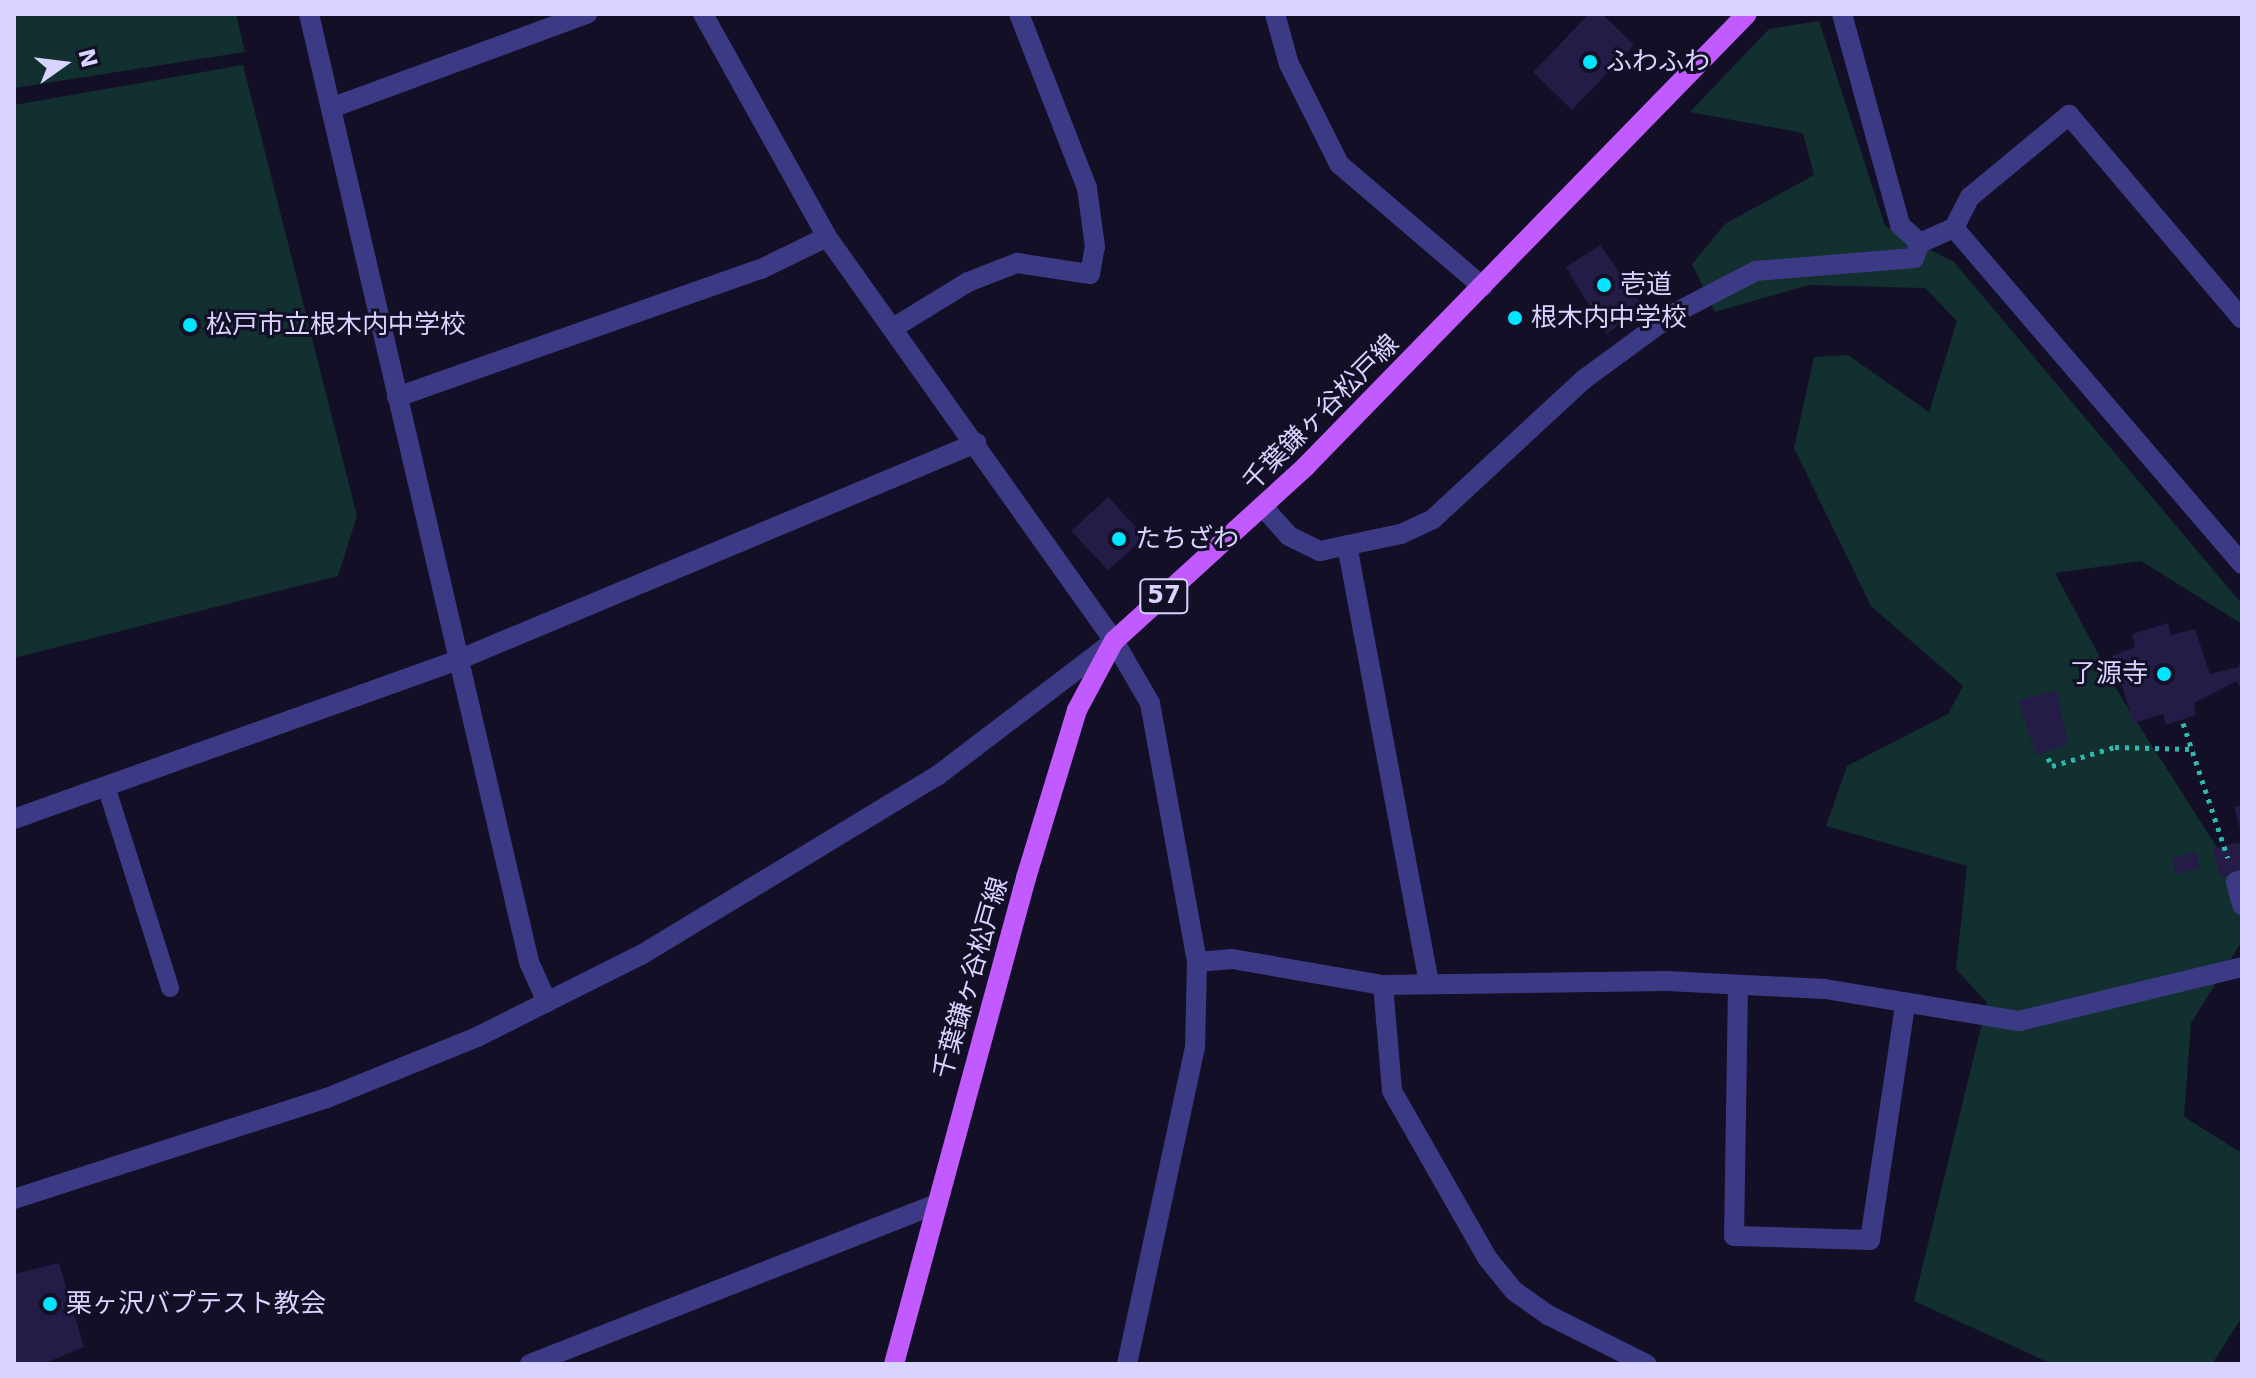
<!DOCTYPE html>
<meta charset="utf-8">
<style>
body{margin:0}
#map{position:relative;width:2256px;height:1378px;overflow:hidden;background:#130f26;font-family:"DejaVu Sans","Noto Sans JP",sans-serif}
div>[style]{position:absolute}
.green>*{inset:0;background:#12302f}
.building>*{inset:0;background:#241b47;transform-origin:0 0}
.path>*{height:5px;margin-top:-2.5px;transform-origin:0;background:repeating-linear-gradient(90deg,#2fb8b0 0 4px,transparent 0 10px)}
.service>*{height:18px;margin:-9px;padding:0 9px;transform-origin:9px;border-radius:9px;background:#3d3a85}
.minor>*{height:20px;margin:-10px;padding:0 10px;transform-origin:10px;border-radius:10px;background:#3d3a85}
.tertiary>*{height:20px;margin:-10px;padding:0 10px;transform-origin:10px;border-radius:10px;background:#3d3a85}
.primary>*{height:20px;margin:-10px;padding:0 10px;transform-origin:10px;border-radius:10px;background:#c25bff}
.dots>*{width:22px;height:22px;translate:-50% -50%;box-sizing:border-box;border:4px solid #130f26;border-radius:50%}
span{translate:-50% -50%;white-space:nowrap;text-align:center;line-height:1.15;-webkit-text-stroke:6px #130f26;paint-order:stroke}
.shield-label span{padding:2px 6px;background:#130f26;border:2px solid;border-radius:6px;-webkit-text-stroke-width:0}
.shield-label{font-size:24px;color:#d9d4ff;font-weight:700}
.poi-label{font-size:26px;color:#d9d4ff}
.left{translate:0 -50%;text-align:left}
.right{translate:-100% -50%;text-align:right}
.street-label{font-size:26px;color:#d9d4ff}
.frame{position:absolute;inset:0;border:16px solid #d9d4ff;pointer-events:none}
.north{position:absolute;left:24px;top:24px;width:80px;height:80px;-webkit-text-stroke:6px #130f26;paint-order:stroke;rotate:76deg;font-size:22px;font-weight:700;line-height:32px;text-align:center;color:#d9d4ff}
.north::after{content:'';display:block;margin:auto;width:28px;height:36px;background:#d9d4ff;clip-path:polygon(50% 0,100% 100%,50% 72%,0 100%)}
</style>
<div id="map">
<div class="green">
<div style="clip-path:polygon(14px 14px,236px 14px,245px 52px,14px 88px)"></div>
<div style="clip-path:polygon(1819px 21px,1885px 226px,1954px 262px,2242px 604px,2242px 624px,2141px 561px,2055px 573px,2121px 697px,2218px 849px,2242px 843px,2242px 941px,2191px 1023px,2184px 1117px,2242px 1153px,2242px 1317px,2212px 1364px,2052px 1364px,1914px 1301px,1987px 1003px,1956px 969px,1967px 866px,1826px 826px,1847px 766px,1948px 714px,1963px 686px,1871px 606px,1794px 448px,1814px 357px,1848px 355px,1929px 412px,1957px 321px,1925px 288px,1809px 285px,1715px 312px,1692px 264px,1725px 224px,1814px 175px,1803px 133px,1690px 112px,1769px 29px)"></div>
<div style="clip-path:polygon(243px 65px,357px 516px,338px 576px,14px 658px,14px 105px)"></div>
</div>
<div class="building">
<div style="clip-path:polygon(1589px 14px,1602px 14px,1634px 45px,1572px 110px,1533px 72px)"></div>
<div style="clip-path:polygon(1600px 245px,1645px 308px,1606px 334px,1566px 267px)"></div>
<div style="left:1108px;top:497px;width:54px;height:50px;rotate:47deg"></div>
<div style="clip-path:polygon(2168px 623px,2171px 635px,2195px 629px,2210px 674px,2238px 667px,2242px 659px,2242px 693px,2237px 681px,2194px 703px,2196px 715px,2166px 725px,2163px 714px,2134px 723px,2112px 656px,2135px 647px,2132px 634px)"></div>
<div style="clip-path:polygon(2057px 691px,2068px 744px,2036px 755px,2018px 700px)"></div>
<div style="clip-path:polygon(2242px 805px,2242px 832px,2241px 832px,2234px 807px)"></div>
<div style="clip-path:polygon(2238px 842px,2242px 872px,2220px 877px,2213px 849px)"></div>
<div style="left:2196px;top:852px;width:16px;height:25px;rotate:75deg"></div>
<div style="clip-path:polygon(59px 1263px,84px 1347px,43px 1364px,14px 1364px,14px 1274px)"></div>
</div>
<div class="path">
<div style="left:2183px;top:723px;width:142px;rotate:71.6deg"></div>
<div style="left:2048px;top:758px;width:9px;rotate:63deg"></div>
<div style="left:2052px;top:766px;width:66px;rotate:-16.8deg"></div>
<div style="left:2115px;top:747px;width:76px;rotate:1.5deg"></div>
</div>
<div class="service">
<div style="left:106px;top:786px;width:212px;rotate:72.4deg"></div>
</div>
<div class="minor">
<div style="left:309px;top:14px;width:973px;rotate:76.93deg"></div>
<div style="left:529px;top:962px;width:44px;rotate:65.8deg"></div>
<div style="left:703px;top:14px;width:255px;rotate:60.9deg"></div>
<div style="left:827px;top:237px;width:496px;rotate:54.6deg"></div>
<div style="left:1114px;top:641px;width:72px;rotate:59.9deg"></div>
<div style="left:1150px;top:703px;width:263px;rotate:79.7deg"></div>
<div style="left:1197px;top:962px;width:85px;rotate:91.3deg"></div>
<div style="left:1195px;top:1047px;width:324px;rotate:102.1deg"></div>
<div style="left:1275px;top:14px;width:52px;rotate:74.4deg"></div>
<div style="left:1289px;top:64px;width:112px;rotate:63.4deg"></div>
<div style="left:1339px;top:164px;width:189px;rotate:40.5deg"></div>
<div style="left:1842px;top:14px;width:219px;rotate:74.6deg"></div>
<div style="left:1900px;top:225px;width:27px;rotate:42deg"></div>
<div style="left:331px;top:108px;width:273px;rotate:-20.2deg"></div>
<div style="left:1954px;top:228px;width:443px;rotate:49.4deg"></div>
<div style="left:893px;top:328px;width:88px;rotate:-31.5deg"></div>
<div style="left:968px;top:282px;width:53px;rotate:-21.2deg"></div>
<div style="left:1017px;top:263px;width:74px;rotate:8.6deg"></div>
<div style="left:1090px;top:274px;width:27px;rotate:-80deg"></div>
<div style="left:1095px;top:247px;width:60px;rotate:-97.7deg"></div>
<div style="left:1087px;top:188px;width:187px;rotate:-111.3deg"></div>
<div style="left:397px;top:397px;width:386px;rotate:-19.4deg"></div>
<div style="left:761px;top:269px;width:73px;rotate:-25.9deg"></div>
<div style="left:1263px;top:507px;width:39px;rotate:48deg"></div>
<div style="left:1289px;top:536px;width:34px;rotate:26deg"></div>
<div style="left:1320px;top:551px;width:83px;rotate:-11.9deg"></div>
<div style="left:1401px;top:534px;width:35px;rotate:-25deg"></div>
<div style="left:1433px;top:519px;width:205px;rotate:-42.8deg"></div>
<div style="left:1583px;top:380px;width:112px;rotate:-36.3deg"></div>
<div style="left:1673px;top:314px;width:93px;rotate:-27.4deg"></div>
<div style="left:1756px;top:271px;width:159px;rotate:-4.7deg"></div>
<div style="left:1914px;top:258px;width:16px;rotate:-68deg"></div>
<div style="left:1920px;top:243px;width:37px;rotate:-24deg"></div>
<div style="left:1954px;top:228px;width:35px;rotate:-63deg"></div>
<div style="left:1970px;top:197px;width:129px;rotate:-39.6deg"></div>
<div style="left:2069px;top:115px;width:267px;rotate:49.7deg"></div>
<div style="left:1347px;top:545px;width:446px;rotate:79.4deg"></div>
<div style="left:14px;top:819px;width:472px;rotate:-19.7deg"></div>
<div style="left:458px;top:660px;width:562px;rotate:-22.73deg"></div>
<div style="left:2242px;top:880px;width:6px;rotate:162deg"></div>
<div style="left:2236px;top:882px;width:24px;rotate:75deg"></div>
<div style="left:1197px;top:962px;width:35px;rotate:-5deg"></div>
<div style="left:1232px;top:959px;width:153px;rotate:9.8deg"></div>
<div style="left:1383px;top:985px;width:284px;rotate:-0.8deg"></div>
<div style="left:1667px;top:981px;width:158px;rotate:2.9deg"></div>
<div style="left:1825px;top:989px;width:197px;rotate:9.4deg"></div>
<div style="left:2019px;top:1021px;width:229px;rotate:-13.6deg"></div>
<div style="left:1383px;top:985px;width:106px;rotate:85.1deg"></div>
<div style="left:1392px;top:1091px;width:193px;rotate:60.3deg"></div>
<div style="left:1488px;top:1259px;width:41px;rotate:50.9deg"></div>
<div style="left:1514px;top:1291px;width:42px;rotate:35.2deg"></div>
<div style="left:1548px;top:1315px;width:110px;rotate:26.6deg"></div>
<div style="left:1738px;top:985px;width:251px;rotate:90.9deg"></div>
<div style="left:1734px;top:1236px;width:136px;rotate:1.7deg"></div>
<div style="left:1870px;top:1240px;width:236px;rotate:-81.5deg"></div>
<div style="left:530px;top:1364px;width:434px;rotate:-21.5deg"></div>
</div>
<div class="tertiary">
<div style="left:14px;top:1199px;width:329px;rotate:-17.9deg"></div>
<div style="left:327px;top:1098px;width:162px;rotate:-22.1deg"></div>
<div style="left:477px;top:1037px;width:183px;rotate:-26.6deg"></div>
<div style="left:641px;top:955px;width:346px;rotate:-31.2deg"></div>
<div style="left:937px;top:776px;width:223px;rotate:-37.3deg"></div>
</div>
<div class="primary">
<div style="left:894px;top:1364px;width:504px;rotate:-74.8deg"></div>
<div style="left:1026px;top:878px;width:176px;rotate:-73.1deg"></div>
<div style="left:1077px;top:710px;width:78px;rotate:-61.8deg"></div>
<div style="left:1114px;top:641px;width:260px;rotate:-42.3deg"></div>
<div style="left:1306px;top:466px;width:631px;rotate:-45.71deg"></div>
</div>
<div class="dots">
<div style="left:1590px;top:62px;background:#00e5ff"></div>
<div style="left:1604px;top:285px;background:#00e5ff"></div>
<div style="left:1515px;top:318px;background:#00e5ff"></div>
<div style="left:190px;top:325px;background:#00e5ff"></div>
<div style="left:1119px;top:539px;background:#00e5ff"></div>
<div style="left:2164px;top:674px;background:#00e5ff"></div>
<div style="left:50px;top:1304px;background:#00e5ff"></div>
</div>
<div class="shield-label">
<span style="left:1164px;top:596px">57</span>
</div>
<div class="poi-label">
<span class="left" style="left:1606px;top:62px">ふわふわ</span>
<span class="left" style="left:1620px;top:285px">壱道</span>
<span class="left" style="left:1531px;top:318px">根木内中学校</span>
<span class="left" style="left:206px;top:325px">松戸市立根木内中学校</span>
<span class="left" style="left:1135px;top:539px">たちざわ</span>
<span class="right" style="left:2148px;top:674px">了源寺</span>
<span class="left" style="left:66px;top:1304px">栗ヶ沢バプテスト教会</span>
</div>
<div class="street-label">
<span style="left:1321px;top:413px;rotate:-45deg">千葉鎌ヶ谷松戸線</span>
<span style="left:971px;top:978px;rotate:-74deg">千葉鎌ヶ谷松戸線</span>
</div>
<div class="frame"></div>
<div class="north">N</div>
</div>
